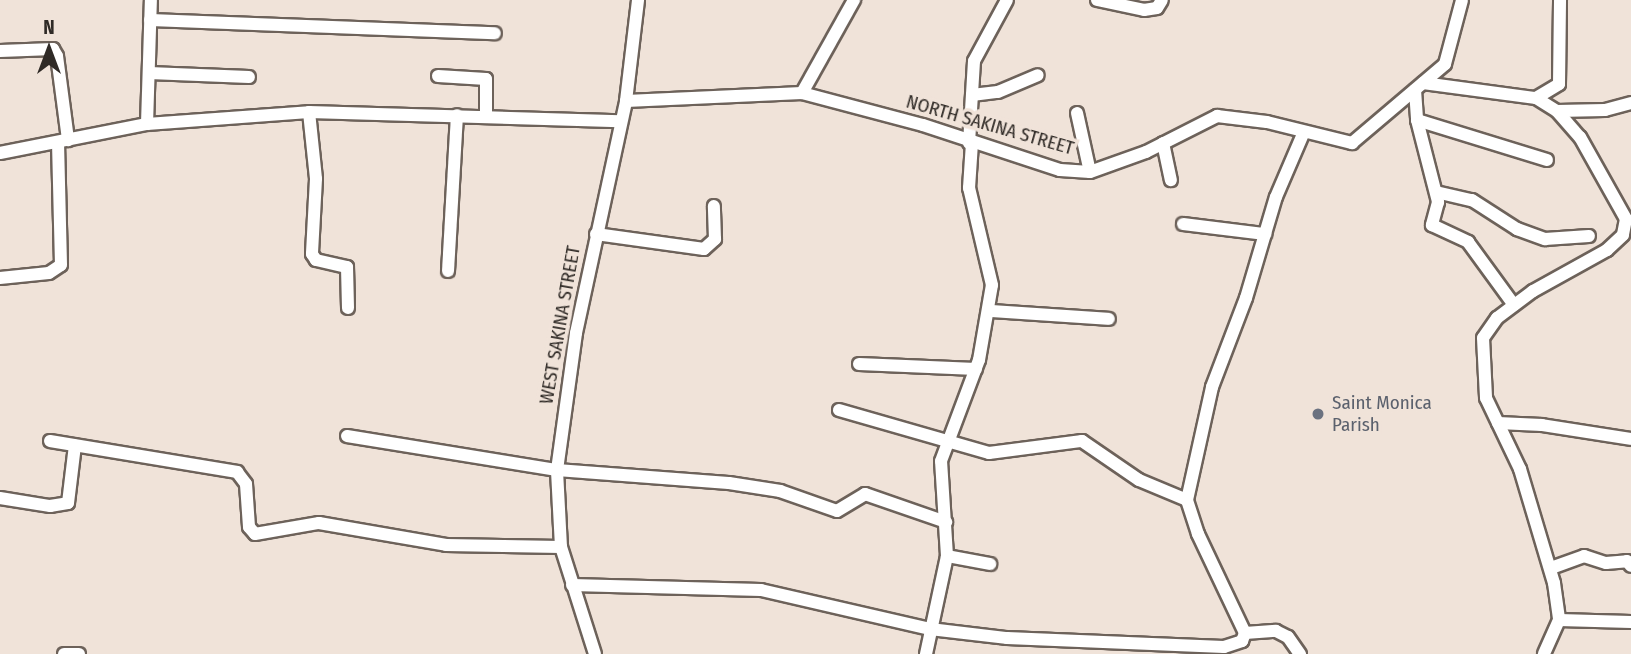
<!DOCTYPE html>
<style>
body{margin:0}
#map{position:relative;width:1631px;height:654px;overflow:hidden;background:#f0e3d9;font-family:"Fira Sans Condensed",sans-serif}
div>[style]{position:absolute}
.roads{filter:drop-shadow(2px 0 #6d625a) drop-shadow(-2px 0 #6d625a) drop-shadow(0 2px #6d625a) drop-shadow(0 -2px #6d625a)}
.street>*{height:12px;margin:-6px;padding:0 6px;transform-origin:6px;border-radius:6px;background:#fff}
.dots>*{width:19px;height:19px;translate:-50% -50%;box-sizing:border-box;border:4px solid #f0e3d9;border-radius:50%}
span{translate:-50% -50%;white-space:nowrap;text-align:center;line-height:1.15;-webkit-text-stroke:7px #f0e3d9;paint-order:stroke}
.street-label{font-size:19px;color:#2f2a26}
.worship-label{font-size:19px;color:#5b616d}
.left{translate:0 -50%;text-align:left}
.north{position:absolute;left:14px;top:14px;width:70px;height:70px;-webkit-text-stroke:5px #f0e3d9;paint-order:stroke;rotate:0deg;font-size:19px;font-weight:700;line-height:28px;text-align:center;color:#2f2a26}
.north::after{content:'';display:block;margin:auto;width:24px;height:32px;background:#2f2a26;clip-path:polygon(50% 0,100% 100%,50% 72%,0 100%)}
</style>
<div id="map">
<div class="roads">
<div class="street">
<div style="left:1097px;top:0;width:48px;rotate:12deg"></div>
<div style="left:1144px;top:10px;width:13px;rotate:-9deg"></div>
<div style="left:1157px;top:8px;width:9px;rotate:-58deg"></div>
<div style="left:150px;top:20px;width:345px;rotate:2.2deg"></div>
<div style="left:0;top:51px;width:53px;rotate:-2.2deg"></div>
<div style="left:53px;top:49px;width:8px;rotate:60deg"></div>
<div style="left:57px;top:56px;width:85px;rotate:82.5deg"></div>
<div style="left:149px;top:73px;width:100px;rotate:2.3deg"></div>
<div style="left:438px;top:76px;width:48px;rotate:3.6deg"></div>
<div style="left:486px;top:79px;width:37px;rotate:90deg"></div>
<div style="left:1423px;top:83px;width:114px;rotate:7.6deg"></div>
<div style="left:1536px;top:98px;width:25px;rotate:32deg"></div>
<div style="left:1557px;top:111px;width:35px;rotate:49deg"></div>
<div style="left:1580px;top:137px;width:94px;rotate:60.7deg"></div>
<div style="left:1626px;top:219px;width:16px;rotate:101deg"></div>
<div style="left:1623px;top:235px;width:22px;rotate:137deg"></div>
<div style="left:1607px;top:250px;width:85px;rotate:151deg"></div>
<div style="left:1533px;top:291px;width:45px;rotate:143.1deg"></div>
<div style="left:1497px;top:318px;width:24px;rotate:125deg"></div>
<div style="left:1483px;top:338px;width:60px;rotate:87.1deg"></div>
<div style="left:1486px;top:398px;width:79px;rotate:64.4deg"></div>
<div style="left:1520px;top:469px;width:119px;rotate:73.4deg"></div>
<div style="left:1554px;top:583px;width:37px;rotate:82deg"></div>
<div style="left:1559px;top:620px;width:37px;rotate:114deg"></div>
<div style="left:1415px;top:90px;width:30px;rotate:86deg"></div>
<div style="left:1417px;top:120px;width:85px;rotate:75.6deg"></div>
<div style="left:1438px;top:202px;width:24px;rotate:105deg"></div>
<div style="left:1432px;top:225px;width:40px;rotate:25deg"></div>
<div style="left:1468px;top:242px;width:78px;rotate:53.9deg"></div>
<div style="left:802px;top:93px;width:107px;rotate:-60.8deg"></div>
<div style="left:972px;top:95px;width:26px;rotate:-7deg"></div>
<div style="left:998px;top:92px;width:43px;rotate:-23deg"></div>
<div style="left:1536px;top:98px;width:27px;rotate:-31deg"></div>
<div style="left:1559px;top:84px;width:84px;rotate:-89.3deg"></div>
<div style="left:626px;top:101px;width:176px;rotate:-2.6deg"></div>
<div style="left:802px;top:93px;width:125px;rotate:14.8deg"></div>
<div style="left:923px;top:125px;width:144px;rotate:18.2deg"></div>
<div style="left:1060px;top:170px;width:30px;rotate:4deg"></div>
<div style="left:1090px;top:172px;width:59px;rotate:-19.7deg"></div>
<div style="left:1146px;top:152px;width:80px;rotate:-26.9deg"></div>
<div style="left:1217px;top:116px;width:50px;rotate:6.8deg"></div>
<div style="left:1267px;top:122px;width:88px;rotate:13.9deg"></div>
<div style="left:1352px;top:143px;width:122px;rotate:-40.3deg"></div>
<div style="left:1445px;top:64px;width:66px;rotate:-75.1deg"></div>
<div style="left:1557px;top:111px;width:48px;rotate:-1.2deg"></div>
<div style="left:1605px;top:110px;width:27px;rotate:-15deg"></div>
<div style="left:309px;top:112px;width:67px;rotate:84deg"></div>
<div style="left:316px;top:179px;width:75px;rotate:93.1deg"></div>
<div style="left:312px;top:254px;width:7px;rotate:56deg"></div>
<div style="left:316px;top:260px;width:32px;rotate:13deg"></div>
<div style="left:347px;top:267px;width:41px;rotate:88.6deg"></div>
<div style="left:1077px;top:113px;width:60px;rotate:77.6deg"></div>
<div style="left:1417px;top:120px;width:136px;rotate:17.1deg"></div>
<div style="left:147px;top:124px;width:124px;rotate:-88.2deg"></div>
<div style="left:969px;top:143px;width:82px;rotate:-86.5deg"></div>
<div style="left:974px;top:61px;width:69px;rotate:-61.6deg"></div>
<div style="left:1163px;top:143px;width:38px;rotate:78deg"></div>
<div style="left:0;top:153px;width:150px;rotate:-11.2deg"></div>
<div style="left:147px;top:124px;width:162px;rotate:-4.2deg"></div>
<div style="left:309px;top:112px;width:311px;rotate:1.7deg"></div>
<div style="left:1436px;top:192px;width:37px;rotate:13deg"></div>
<div style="left:1472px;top:200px;width:54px;rotate:32.8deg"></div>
<div style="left:1517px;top:229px;width:30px;rotate:20deg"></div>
<div style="left:1545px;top:239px;width:44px;rotate:-3.9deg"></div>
<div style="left:1183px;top:224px;width:83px;rotate:7deg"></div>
<div style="left:596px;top:234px;width:109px;rotate:7.9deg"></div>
<div style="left:704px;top:249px;width:15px;rotate:-42deg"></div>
<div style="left:715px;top:239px;width:33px;rotate:-92deg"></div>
<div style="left:448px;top:271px;width:156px;rotate:-86.7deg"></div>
<div style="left:0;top:278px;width:49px;rotate:-5.8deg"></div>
<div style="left:49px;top:273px;width:14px;rotate:-34deg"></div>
<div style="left:61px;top:265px;width:123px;rotate:-91.4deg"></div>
<div style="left:990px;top:311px;width:119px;rotate:3.8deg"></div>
<div style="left:859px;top:364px;width:117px;rotate:2.4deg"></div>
<div style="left:839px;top:410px;width:156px;rotate:16deg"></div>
<div style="left:989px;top:453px;width:94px;rotate:-7.4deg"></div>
<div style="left:1082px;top:441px;width:69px;rotate:34.4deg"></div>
<div style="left:1139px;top:480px;width:52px;rotate:22.6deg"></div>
<div style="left:1498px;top:423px;width:44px;rotate:2.6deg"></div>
<div style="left:1542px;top:425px;width:90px;rotate:8.9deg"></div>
<div style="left:347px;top:436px;width:213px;rotate:9.2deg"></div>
<div style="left:557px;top:470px;width:172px;rotate:4.3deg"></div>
<div style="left:729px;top:483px;width:52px;rotate:8.9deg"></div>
<div style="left:780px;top:491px;width:60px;rotate:19.3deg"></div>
<div style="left:837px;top:511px;width:33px;rotate:-31deg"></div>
<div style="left:865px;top:494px;width:86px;rotate:19.1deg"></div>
<div style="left:50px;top:441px;width:190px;rotate:9.4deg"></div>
<div style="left:237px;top:472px;width:15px;rotate:53deg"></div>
<div style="left:246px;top:484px;width:43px;rotate:86deg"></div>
<div style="left:249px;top:527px;width:9px;rotate:49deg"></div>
<div style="left:255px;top:534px;width:65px;rotate:-9.8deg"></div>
<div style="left:319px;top:523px;width:129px;rotate:9.8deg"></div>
<div style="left:446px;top:545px;width:115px;rotate:1deg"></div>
<div style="left:0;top:498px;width:51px;rotate:9.1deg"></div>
<div style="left:50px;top:506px;width:18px;rotate:-9deg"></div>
<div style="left:68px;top:503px;width:58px;rotate:-83.1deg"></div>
<div style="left:947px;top:556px;width:44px;rotate:10.5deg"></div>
<div style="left:1551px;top:568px;width:35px;rotate:-20deg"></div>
<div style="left:1584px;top:556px;width:23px;rotate:18deg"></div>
<div style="left:1606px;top:563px;width:21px;rotate:-5deg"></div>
<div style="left:1627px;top:561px;width:6px;rotate:51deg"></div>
<div style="left:572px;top:585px;width:189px;rotate:1.5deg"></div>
<div style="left:761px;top:590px;width:173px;rotate:13deg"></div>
<div style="left:930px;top:629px;width:78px;rotate:6.7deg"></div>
<div style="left:1007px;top:638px;width:217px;rotate:2.4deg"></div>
<div style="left:1224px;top:647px;width:19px;rotate:-18deg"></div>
<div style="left:1242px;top:641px;width:9px;rotate:-69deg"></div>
<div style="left:1245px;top:633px;width:110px;rotate:-115.4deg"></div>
<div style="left:1198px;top:534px;width:36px;rotate:-108deg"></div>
<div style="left:1187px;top:500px;width:116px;rotate:-77.5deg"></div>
<div style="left:1212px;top:387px;width:95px;rotate:-69.1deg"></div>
<div style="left:1246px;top:298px;width:105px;rotate:-73.5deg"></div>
<div style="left:1276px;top:197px;width:69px;rotate:-66.8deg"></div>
<div style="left:1559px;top:620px;width:72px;rotate:1.6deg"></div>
<div style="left:1245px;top:633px;width:31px;rotate:-4deg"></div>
<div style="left:1276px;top:631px;width:13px;rotate:27deg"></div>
<div style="left:1288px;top:637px;width:21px;rotate:55deg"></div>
<div style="left:64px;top:654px;width:15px"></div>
<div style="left:595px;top:654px;width:112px;rotate:-107.6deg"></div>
<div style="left:561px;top:547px;width:77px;rotate:-93deg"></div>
<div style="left:557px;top:470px;width:138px;rotate:-82.1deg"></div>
<div style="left:576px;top:333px;width:237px;rotate:-77.8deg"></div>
<div style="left:626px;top:101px;width:102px;rotate:-83.2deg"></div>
<div style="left:926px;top:654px;width:100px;rotate:-77.9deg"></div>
<div style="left:947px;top:556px;width:95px;rotate:-93.6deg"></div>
<div style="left:941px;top:461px;width:108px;rotate:-69.4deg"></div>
<div style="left:979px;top:360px;width:76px;rotate:-80.2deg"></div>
<div style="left:992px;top:285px;width:100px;rotate:-103.3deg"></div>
<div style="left:969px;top:188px;width:45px;rotate:-86.2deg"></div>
</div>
</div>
<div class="dots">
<div style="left:1318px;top:414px;background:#6b7280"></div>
</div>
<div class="street-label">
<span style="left:990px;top:125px;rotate:16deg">NORTH SAKINA STREET</span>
<span style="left:560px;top:325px;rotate:-80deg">WEST SAKINA STREET</span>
</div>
<div class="worship-label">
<span class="left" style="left:1332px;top:414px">Saint Monica<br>Parish</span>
</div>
<div class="north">N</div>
</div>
